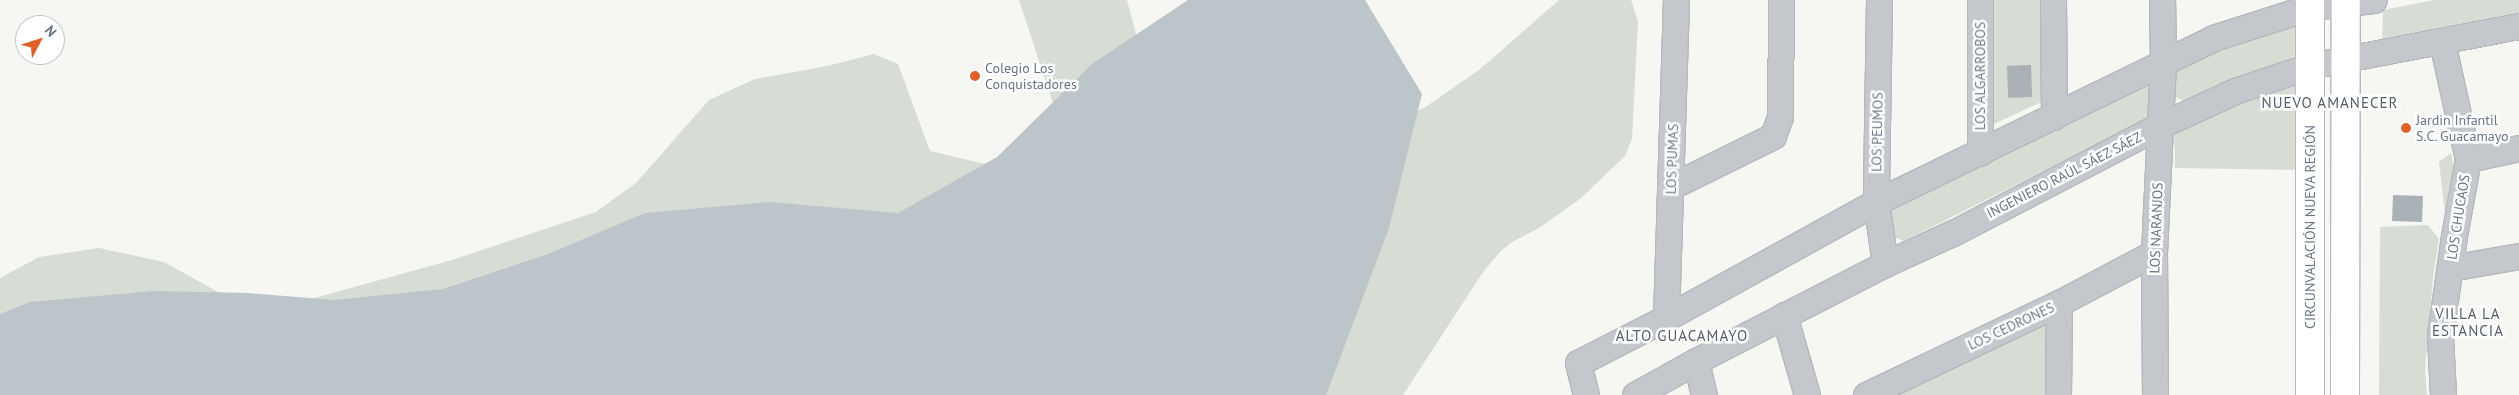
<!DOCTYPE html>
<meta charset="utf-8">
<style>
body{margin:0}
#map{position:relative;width:2519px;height:395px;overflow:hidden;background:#f6f6f3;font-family:"PT Sans",sans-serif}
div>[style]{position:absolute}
.green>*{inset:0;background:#d7ddd4}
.water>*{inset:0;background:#bbc5ca}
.building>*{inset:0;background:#a9b0b6;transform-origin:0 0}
.roads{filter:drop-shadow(1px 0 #b5b9bd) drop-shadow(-1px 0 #b5b9bd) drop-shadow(0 1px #b5b9bd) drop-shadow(0 -1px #b5b9bd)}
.minor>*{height:25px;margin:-12.5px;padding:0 12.5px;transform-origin:12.5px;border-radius:12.5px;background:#c4c7cb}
.major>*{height:28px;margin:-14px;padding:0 14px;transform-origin:14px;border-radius:14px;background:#fff}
.dots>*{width:14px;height:14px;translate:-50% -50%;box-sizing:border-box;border:2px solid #fff;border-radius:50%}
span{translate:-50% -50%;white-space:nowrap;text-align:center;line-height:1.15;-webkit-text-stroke:5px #fff;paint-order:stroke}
.poi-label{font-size:14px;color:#667484}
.left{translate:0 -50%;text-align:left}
.street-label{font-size:14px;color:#667484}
.neighbourhood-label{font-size:15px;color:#545e69;letter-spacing:1px}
.north{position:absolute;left:15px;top:15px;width:50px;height:50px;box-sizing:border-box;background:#fff;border:1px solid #c2c7ce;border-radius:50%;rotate:50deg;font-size:14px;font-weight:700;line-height:20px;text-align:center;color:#667484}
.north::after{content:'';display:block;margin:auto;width:18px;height:22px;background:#e0602a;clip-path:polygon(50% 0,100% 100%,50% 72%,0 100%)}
</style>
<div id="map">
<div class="green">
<div style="clip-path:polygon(1019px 0,1127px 0,1150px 86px,1380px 123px,1424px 108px,1479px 70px,1559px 0,1631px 0,1638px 21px,1632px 139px,1625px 156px,1580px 199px,1539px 228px,1512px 242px,1500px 252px,1483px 272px,1403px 395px,0 395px,0 278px,39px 257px,99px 248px,164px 262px,218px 292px,307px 300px,452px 260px,596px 212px,636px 183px,709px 100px,755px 79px,827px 66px,874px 54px,898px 64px,930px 151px,981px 163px,1013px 165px,1070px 155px)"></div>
<div style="clip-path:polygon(1992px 0,2047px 0,2048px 99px,1992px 125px)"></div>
<div style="clip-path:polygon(2435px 0,2519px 0,2519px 17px,2382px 46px,2383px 10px)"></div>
<div style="clip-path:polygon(2293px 21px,2301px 29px,2302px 47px,2293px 57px,2191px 99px,2184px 101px,2174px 96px,2174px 65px)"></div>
<div style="clip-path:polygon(2304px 74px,2304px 170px,2175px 168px,2174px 125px)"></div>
<div style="clip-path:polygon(2149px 78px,2155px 115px,1904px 241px,1894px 237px,1890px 204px)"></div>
<div style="clip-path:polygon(2451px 153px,2457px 183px,2446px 223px,2439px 162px)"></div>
<div style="clip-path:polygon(2428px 225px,2439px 239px,2433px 278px,2425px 371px,2427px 395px,2379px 395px,2380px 227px)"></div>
<div style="clip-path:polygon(2042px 315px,2052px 327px,2050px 395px,1879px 395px)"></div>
</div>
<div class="water">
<div style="clip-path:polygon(1188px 0,1365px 0,1422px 94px,1389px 228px,1326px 395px,0 395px,0 314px,30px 302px,154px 291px,248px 293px,334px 300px,443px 289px,548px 254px,645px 213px,769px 202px,898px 213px,997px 157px,1092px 64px)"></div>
</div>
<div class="building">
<div style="left:2031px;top:65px;width:32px;height:24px;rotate:88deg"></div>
<div style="left:2393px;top:195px;width:30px;height:26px;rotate:2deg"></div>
</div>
<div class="roads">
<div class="minor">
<div style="left:1879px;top:0;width:202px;rotate:90.9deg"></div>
<div style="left:1876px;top:202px;width:63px;rotate:81.7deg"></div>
<div style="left:1980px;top:0;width:153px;rotate:90deg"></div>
<div style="left:2053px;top:0;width:117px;rotate:89.5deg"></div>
<div style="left:2442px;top:42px;width:120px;rotate:77.5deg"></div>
<div style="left:2468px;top:159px;width:78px;rotate:100.3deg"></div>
<div style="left:2454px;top:236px;width:101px;rotate:98deg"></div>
<div style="left:2440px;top:336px;width:59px;rotate:87.1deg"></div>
<div style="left:2468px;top:159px;width:52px;rotate:-12.2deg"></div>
<div style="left:1672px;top:186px;width:113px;rotate:-26.3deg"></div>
<div style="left:1773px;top:136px;width:20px;rotate:-70deg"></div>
<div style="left:1780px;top:117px;width:117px;rotate:-89.5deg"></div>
<div style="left:2450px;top:268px;width:70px;rotate:-9.9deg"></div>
<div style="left:1784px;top:315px;width:83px;rotate:74deg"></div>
<div style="left:1666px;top:318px;width:318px;rotate:-88.2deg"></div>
<div style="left:1696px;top:361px;width:35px;rotate:77deg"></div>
<div style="left:1586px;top:395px;width:33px;rotate:-104deg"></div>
<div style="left:1578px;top:363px;width:99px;rotate:-27.1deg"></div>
<div style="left:1666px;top:318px;width:240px;rotate:-28.9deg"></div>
<div style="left:1876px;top:202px;width:375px;rotate:-25.9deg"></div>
<div style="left:2213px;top:38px;width:102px;rotate:-17.7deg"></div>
<div style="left:2310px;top:7px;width:64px;rotate:-6.2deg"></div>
<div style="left:1635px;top:395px;width:70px;rotate:-29.1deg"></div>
<div style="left:1696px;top:361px;width:212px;rotate:-27.2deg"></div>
<div style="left:1885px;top:264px;width:77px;rotate:-24.6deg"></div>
<div style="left:1955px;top:232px;width:230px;rotate:-27.5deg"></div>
<div style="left:2159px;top:126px;width:84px;rotate:-24.7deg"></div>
<div style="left:2235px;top:91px;width:78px;rotate:-18.7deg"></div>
<div style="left:2309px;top:66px;width:214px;rotate:-10.8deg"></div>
<div style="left:1866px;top:395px;width:214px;rotate:-25.5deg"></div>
<div style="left:2059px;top:303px;width:107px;rotate:-27.8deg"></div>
<div style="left:2058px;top:395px;width:92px;rotate:-89.4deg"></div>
<div style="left:2155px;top:395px;width:142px;rotate:-90.4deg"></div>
<div style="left:2154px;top:253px;width:192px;rotate:-87.3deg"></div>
<div style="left:2163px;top:61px;width:61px;rotate:-90.9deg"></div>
</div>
<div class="major">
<div style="left:2310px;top:0;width:395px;rotate:90deg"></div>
<div style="left:2345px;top:395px;width:395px;rotate:-89.9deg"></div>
</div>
</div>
<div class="dots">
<div style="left:975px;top:76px;background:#e0602a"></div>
<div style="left:2406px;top:128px;background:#e0602a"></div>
</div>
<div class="poi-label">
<span class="left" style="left:985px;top:76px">Colegio Los<br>Conquistadores</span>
<span class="left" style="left:2416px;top:128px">Jardin Infantil<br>S.C. Guacamayo</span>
</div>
<div class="street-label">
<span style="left:1980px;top:76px;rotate:-90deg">LOS ALGARROBOS</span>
<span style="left:1877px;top:132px;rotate:-89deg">LOS PEUMOS</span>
<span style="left:1672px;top:159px;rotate:-88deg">LOS PUMAS</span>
<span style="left:2064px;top:175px;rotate:-27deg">INGENIERO RAÚL SÁEZ SÁEZ</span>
<span style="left:2458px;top:217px;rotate:-81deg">LOS CHUCAOS</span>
<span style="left:2310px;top:227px;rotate:-90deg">CIRCUNVALACIÓN NUEVA REGIÓN</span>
<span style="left:2156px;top:228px;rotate:-88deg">LOS NARANJOS</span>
<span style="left:2011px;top:326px;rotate:-25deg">LOS CEDRONES</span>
</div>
<div class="neighbourhood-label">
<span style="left:2330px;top:103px">NUEVO AMANECER</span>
<span style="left:2468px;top:322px">VILLA LA<br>ESTANCIA</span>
<span style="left:1682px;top:336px">ALTO GUACAMAYO</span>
</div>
<div class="north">N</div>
</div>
